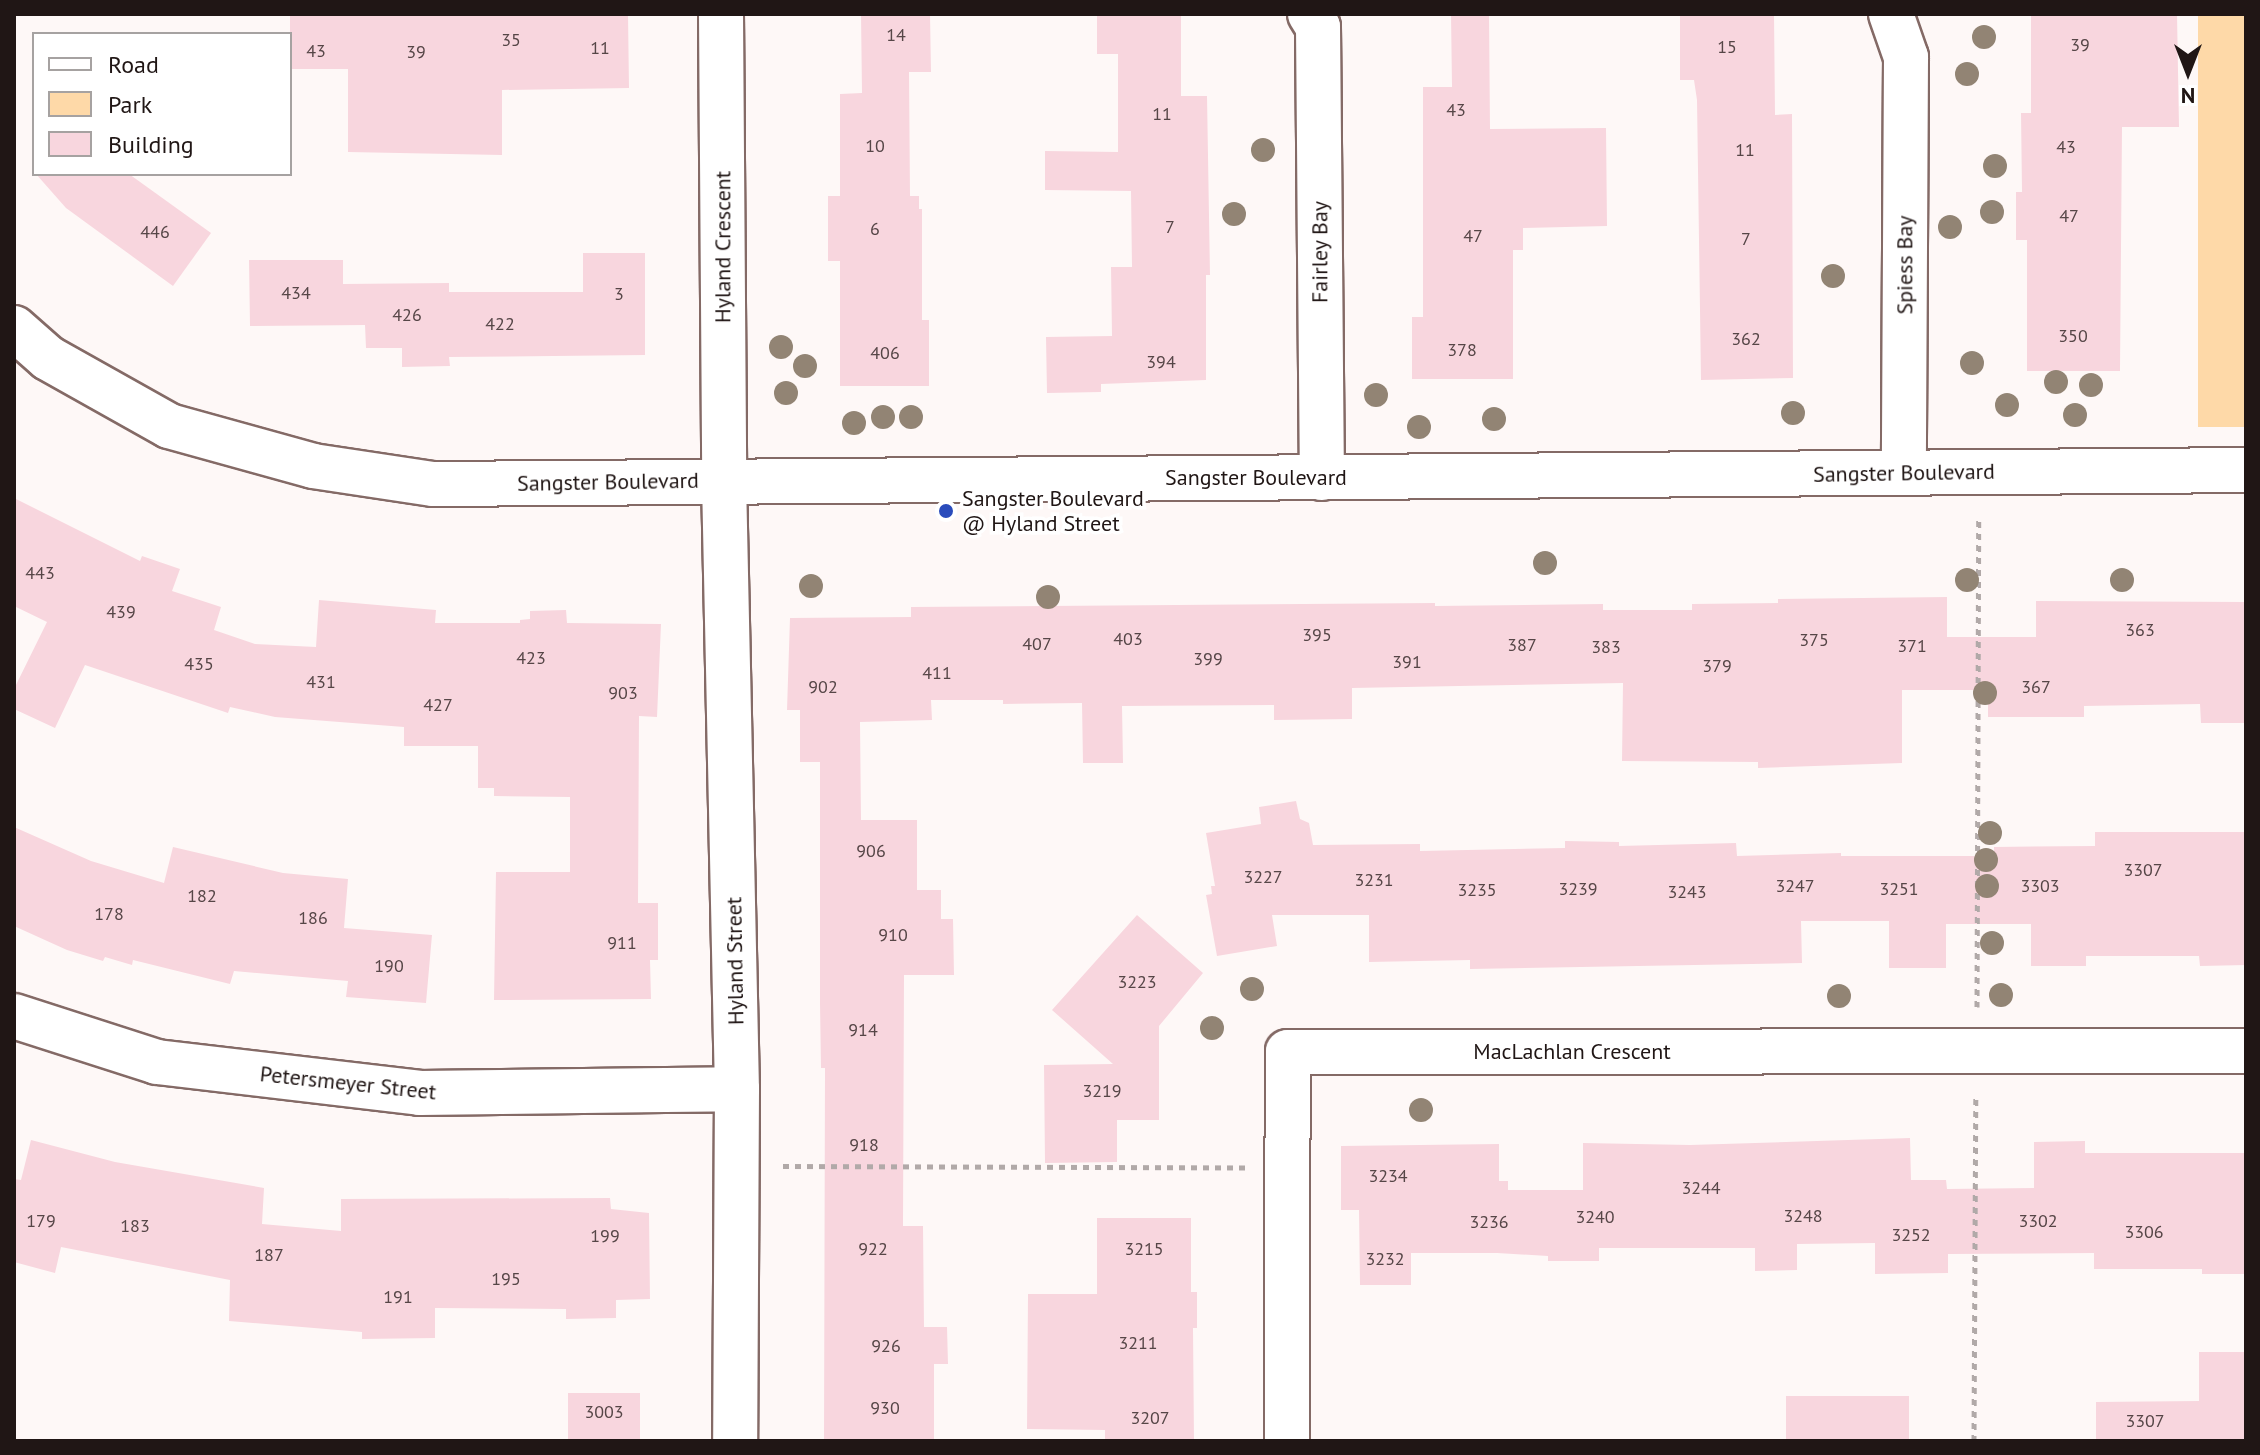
<!DOCTYPE html>
<style>
body{margin:0}
#map{position:relative;width:2260px;height:1455px;overflow:hidden;background:#fef8f7;font-family:"PT Sans",sans-serif}
div>[style]{position:absolute}
.green>*{inset:0;background:#fed9a8;transform-origin:0 0}
.building>*{inset:0;background:#f8d6de;transform-origin:0 0}
.path>*{height:5px;margin-top:-2.5px;transform-origin:0;background:repeating-linear-gradient(90deg,#b1a9a8 0 6px,transparent 0 12px)}
.roads{filter:drop-shadow(2px 0 #846a66) drop-shadow(-2px 0 #846a66) drop-shadow(0 2px #846a66) drop-shadow(0 -2px #846a66)}
.minor>*{height:44px;margin:-22px;padding:0 22px;transform-origin:22px;border-radius:22px;background:#fff}
.tertiary>*{height:44px;margin:-22px;padding:0 22px;transform-origin:22px;border-radius:22px;background:#fff}
.trees>*{width:24px;height:24px;margin:-12px;border-radius:50%;background:#928474}
.dots>*{width:22px;height:22px;translate:-50% -50%;box-sizing:border-box;border:4px solid #fff;border-radius:50%}
span{translate:-50% -50%;white-space:nowrap;text-align:center;line-height:1.15;-webkit-text-stroke:7px #fff;paint-order:stroke}
.number-label{font-size:18px;color:#564647}
.number-label span{-webkit-text-stroke-width:0}
.street-label{font-size:22px;color:#201615}
.poi-label{font-size:22px;color:#201615}
.left{translate:0 -50%;text-align:left}
.frame{position:absolute;inset:0;border:16px solid #201615;pointer-events:none}
.legend{position:absolute;left:32px;top:32px;width:260px;height:144px;box-sizing:border-box;background:#fff;border:2px solid #a6a2a1;margin:0;padding:10px 14px;list-style:none;font-size:24px;color:#201615}
.legend li{display:flex;align-items:center;gap:16px;height:40px}
.legend b{width:40px;border:2px solid #a6a2a1}
.north{position:absolute;left:2148px;top:32px;width:80px;height:80px;-webkit-text-stroke:6px #fff;paint-order:stroke;rotate:180deg;font-size:22px;font-weight:700;line-height:32px;text-align:center;color:#201615}
.north::after{content:'';display:block;margin:auto;width:28px;height:36px;background:#201615;clip-path:polygon(50% 0,100% 100%,50% 72%,0 100%)}
</style>
<div id="map">
<div class="green">
<div style="left:2198px;top:14px;width:48px;height:413px"></div>
</div>
<div class="building">
<div style="clip-path:polygon(290px 14px,628px 14px,629px 88px,502px 90px,502px 155px,348px 152px,348px 69px,290px 69px)"></div>
<div style="clip-path:polygon(861px 14px,930px 14px,931px 72px,909px 72px,910px 196px,919px 196px,919px 209px,922px 209px,922px 320px,929px 320px,929px 386px,840px 386px,840px 261px,828px 261px,828px 196px,840px 196px,840px 94px,862px 93px)"></div>
<div style="clip-path:polygon(1097px 14px,1181px 14px,1181px 96px,1207px 96px,1210px 275px,1206px 275px,1206px 380px,1101px 384px,1101px 392px,1047px 393px,1046px 337px,1112px 336px,1111px 267px,1132px 267px,1131px 191px,1045px 190px,1045px 151px,1118px 152px,1118px 54px,1097px 54px)"></div>
<div style="clip-path:polygon(1451px 14px,1489px 14px,1490px 129px,1606px 128px,1607px 226px,1523px 228px,1523px 250px,1513px 250px,1513px 379px,1412px 379px,1412px 317px,1423px 317px,1423px 87px,1452px 87px)"></div>
<div style="clip-path:polygon(1680px 14px,1774px 14px,1775px 115px,1792px 114px,1793px 378px,1701px 380px,1697px 100px,1694px 80px,1680px 80px)"></div>
<div style="clip-path:polygon(2031px 14px,2177px 14px,2179px 127px,2122px 127px,2120px 371px,2027px 371px,2027px 240px,2016px 240px,2016px 192px,2022px 192px,2021px 113px,2031px 113px)"></div>
<div style="clip-path:polygon(36px 174px,129px 174px,211px 233px,173px 286px,66px 208px)"></div>
<div style="clip-path:polygon(583px 253px,645px 253px,645px 355px,449px 357px,450px 366px,402px 367px,402px 348px,366px 348px,365px 325px,250px 326px,249px 260px,343px 260px,343px 284px,449px 283px,449px 292px,583px 292px)"></div>
<div style="clip-path:polygon(14px 498px,140px 561px,142px 556px,180px 569px,172px 591px,221px 607px,214px 630px,255px 644px,316px 647px,319px 600px,436px 610px,435px 623px,520px 623px,520px 620px,530px 619px,530px 611px,566px 610px,567px 623px,661px 624px,657px 717px,639px 716px,638px 903px,658px 903px,658px 960px,650px 960px,651px 999px,494px 1000px,496px 872px,570px 872px,570px 797px,494px 796px,494px 788px,478px 788px,478px 746px,404px 746px,404px 727px,275px 717px,230px 707px,228px 713px,85px 665px,55px 728px,14px 709px,14px 689px,47px 622px,14px 606px)"></div>
<div style="clip-path:polygon(1947px 597px,1947px 637px,2036px 637px,2036px 601px,2246px 602px,2246px 723px,2201px 723px,2200px 704px,2084px 706px,2084px 717px,1988px 717px,1988px 690px,1902px 690px,1902px 763px,1758px 768px,1758px 762px,1622px 761px,1623px 683px,1352px 688px,1352px 719px,1274px 720px,1274px 705px,1122px 706px,1123px 763px,1083px 763px,1082px 703px,1003px 704px,1003px 700px,931px 700px,932px 720px,860px 722px,861px 820px,917px 820px,917px 890px,941px 890px,941px 919px,953px 919px,954px 975px,904px 975px,903px 1226px,923px 1226px,924px 1327px,947px 1327px,948px 1364px,934px 1364px,934px 1441px,824px 1441px,825px 1068px,821px 1068px,820px 1003px,820px 762px,800px 762px,800px 710px,787px 710px,790px 618px,911px 617px,911px 607px,1435px 603px,1435px 606px,1603px 604px,1603px 610px,1692px 610px,1692px 604px,1778px 603px,1778px 599px)"></div>
<div style="clip-path:polygon(1296px 801px,1300px 819px,1309px 823px,1313px 845px,1420px 844px,1420px 851px,1565px 848px,1565px 841px,1619px 842px,1619px 846px,1736px 843px,1737px 856px,1841px 853px,1841px 856px,1994px 856px,1994px 847px,2095px 846px,2095px 832px,2246px 832px,2246px 965px,2200px 966px,2199px 956px,2086px 956px,2086px 966px,2031px 966px,2031px 924px,1946px 924px,1946px 968px,1889px 968px,1889px 921px,1801px 921px,1802px 963px,1470px 969px,1470px 960px,1369px 962px,1369px 915px,1272px 915px,1277px 946px,1217px 956px,1206px 895px,1212px 894px,1211px 886px,1215px 886px,1206px 833px,1261px 824px,1259px 807px)"></div>
<div style="clip-path:polygon(14px 827px,91px 861px,164px 883px,173px 847px,283px 873px,348px 879px,344px 928px,432px 935px,426px 1003px,346px 997px,348px 981px,234px 971px,230px 984px,133px 960px,132px 965px,105px 957px,103px 961px,67px 950px,14px 926px)"></div>
<div style="clip-path:polygon(1137px 915px,1203px 973px,1159px 1026px,1159px 1120px,1117px 1120px,1117px 1162px,1045px 1163px,1044px 1065px,1113px 1064px,1052px 1010px)"></div>
<div style="clip-path:polygon(1910px 1138px,1911px 1180px,1946px 1180px,1947px 1189px,2034px 1188px,2034px 1142px,2085px 1141px,2085px 1153px,2246px 1153px,2246px 1274px,2202px 1274px,2202px 1269px,2094px 1269px,2094px 1253px,1948px 1254px,1948px 1273px,1875px 1274px,1875px 1243px,1797px 1244px,1797px 1270px,1755px 1271px,1755px 1248px,1599px 1248px,1599px 1261px,1548px 1261px,1548px 1256px,1497px 1253px,1411px 1253px,1411px 1285px,1360px 1285px,1359px 1210px,1341px 1210px,1341px 1146px,1499px 1144px,1499px 1181px,1508px 1181px,1508px 1190px,1583px 1190px,1583px 1143px,1690px 1145px)"></div>
<div style="clip-path:polygon(31px 1140px,115px 1162px,264px 1188px,262px 1224px,341px 1231px,341px 1199px,610px 1198px,611px 1209px,649px 1213px,650px 1299px,616px 1300px,616px 1318px,566px 1319px,566px 1309px,435px 1308px,435px 1338px,362px 1339px,362px 1332px,229px 1321px,230px 1280px,61px 1247px,55px 1273px,14px 1262px,14px 1179px,21px 1180px)"></div>
<div style="clip-path:polygon(1097px 1218px,1191px 1218px,1191px 1292px,1197px 1292px,1197px 1328px,1193px 1328px,1194px 1441px,1105px 1441px,1105px 1430px,1027px 1429px,1028px 1294px,1097px 1294px)"></div>
<div style="clip-path:polygon(2199px 1352px,2246px 1352px,2246px 1441px,2096px 1441px,2096px 1402px,2199px 1401px)"></div>
<div style="left:568px;top:1393px;width:72px;height:48px"></div>
<div style="left:1786px;top:1396px;width:123px;height:45px"></div>
</div>
<div class="path">
<div style="left:1977px;top:1007px;width:490px;rotate:-89.8deg"></div>
<div style="left:783px;top:1166px;width:462px;rotate:0.2deg"></div>
<div style="left:1974px;top:1441px;width:344px;rotate:-89.7deg"></div>
</div>
<div class="roads">
<div class="minor">
<div style="left:721px;top:14px;width:466px;rotate:89.6deg"></div>
<div style="left:724px;top:480px;width:609px;rotate:88.78deg"></div>
<div style="left:737px;top:1089px;width:352px;rotate:90.3deg"></div>
<div style="left:1310px;top:14px;width:15px;rotate:58deg"></div>
<div style="left:1318px;top:27px;width:451px;rotate:89.5deg"></div>
<div style="left:1891px;top:14px;width:46px;rotate:70.8deg"></div>
<div style="left:1906px;top:57px;width:416px;rotate:90.3deg"></div>
<div style="left:14px;top:1016px;width:150px;rotate:17.8deg"></div>
<div style="left:157px;top:1062px;width:265px;rotate:6.7deg"></div>
<div style="left:420px;top:1093px;width:317px;rotate:-0.7deg"></div>
<div style="left:1287px;top:1441px;width:389px;rotate:-89.9deg"></div>
<div style="left:1288px;top:1052px;width:958px;rotate:-0.06deg"></div>
</div>
<div class="tertiary">
<div style="left:14px;top:328px;width:45px;rotate:41.4deg"></div>
<div style="left:48px;top:358px;width:139px;rotate:29.3deg"></div>
<div style="left:169px;top:426px;width:149px;rotate:15.5deg"></div>
<div style="left:313px;top:466px;width:121px;rotate:8.5deg"></div>
<div style="left:433px;top:484px;width:1813px;rotate:-0.44deg"></div>
</div>
</div>
<div class="trees">
<div style="left:1984px;top:37px"></div>
<div style="left:1967px;top:74px"></div>
<div style="left:1263px;top:150px"></div>
<div style="left:1995px;top:166px"></div>
<div style="left:1992px;top:212px"></div>
<div style="left:1234px;top:214px"></div>
<div style="left:1950px;top:227px"></div>
<div style="left:1833px;top:276px"></div>
<div style="left:781px;top:347px"></div>
<div style="left:1972px;top:363px"></div>
<div style="left:805px;top:366px"></div>
<div style="left:2056px;top:382px"></div>
<div style="left:2091px;top:385px"></div>
<div style="left:786px;top:393px"></div>
<div style="left:1376px;top:395px"></div>
<div style="left:2007px;top:405px"></div>
<div style="left:1793px;top:413px"></div>
<div style="left:2075px;top:415px"></div>
<div style="left:883px;top:417px"></div>
<div style="left:911px;top:417px"></div>
<div style="left:1494px;top:419px"></div>
<div style="left:854px;top:423px"></div>
<div style="left:1419px;top:427px"></div>
<div style="left:1545px;top:563px"></div>
<div style="left:1967px;top:580px"></div>
<div style="left:2122px;top:580px"></div>
<div style="left:811px;top:586px"></div>
<div style="left:1048px;top:597px"></div>
<div style="left:1985px;top:693px"></div>
<div style="left:1990px;top:833px"></div>
<div style="left:1986px;top:860px"></div>
<div style="left:1987px;top:886px"></div>
<div style="left:1992px;top:943px"></div>
<div style="left:1252px;top:989px"></div>
<div style="left:2001px;top:995px"></div>
<div style="left:1839px;top:996px"></div>
<div style="left:1212px;top:1028px"></div>
<div style="left:1421px;top:1110px"></div>
</div>
<div class="dots">
<div style="left:946px;top:511px;background:#2a4bbb"></div>
</div>
<div class="number-label">
<span style="left:896px;top:35px">14</span>
<span style="left:511px;top:40px">35</span>
<span style="left:2080px;top:45px">39</span>
<span style="left:1727px;top:47px">15</span>
<span style="left:600px;top:48px">11</span>
<span style="left:316px;top:51px">43</span>
<span style="left:416px;top:52px">39</span>
<span style="left:1456px;top:110px">43</span>
<span style="left:1162px;top:114px">11</span>
<span style="left:875px;top:146px">10</span>
<span style="left:2066px;top:147px">43</span>
<span style="left:1745px;top:150px">11</span>
<span style="left:2069px;top:216px">47</span>
<span style="left:1170px;top:227px">7</span>
<span style="left:875px;top:229px">6</span>
<span style="left:155px;top:232px">446</span>
<span style="left:1473px;top:236px">47</span>
<span style="left:1746px;top:239px">7</span>
<span style="left:296px;top:293px">434</span>
<span style="left:619px;top:294px">3</span>
<span style="left:407px;top:315px">426</span>
<span style="left:500px;top:324px">422</span>
<span style="left:2073px;top:336px">350</span>
<span style="left:1746px;top:339px">362</span>
<span style="left:1462px;top:350px">378</span>
<span style="left:885px;top:353px">406</span>
<span style="left:1161px;top:362px">394</span>
<span style="left:40px;top:573px">443</span>
<span style="left:121px;top:612px">439</span>
<span style="left:2140px;top:630px">363</span>
<span style="left:1317px;top:635px">395</span>
<span style="left:1128px;top:639px">403</span>
<span style="left:1814px;top:640px">375</span>
<span style="left:1037px;top:644px">407</span>
<span style="left:1522px;top:645px">387</span>
<span style="left:1912px;top:646px">371</span>
<span style="left:1606px;top:647px">383</span>
<span style="left:531px;top:658px">423</span>
<span style="left:1208px;top:659px">399</span>
<span style="left:1407px;top:662px">391</span>
<span style="left:199px;top:664px">435</span>
<span style="left:1717px;top:666px">379</span>
<span style="left:937px;top:673px">411</span>
<span style="left:321px;top:682px">431</span>
<span style="left:823px;top:687px">902</span>
<span style="left:2036px;top:687px">367</span>
<span style="left:623px;top:693px">903</span>
<span style="left:438px;top:705px">427</span>
<span style="left:871px;top:851px">906</span>
<span style="left:2143px;top:870px">3307</span>
<span style="left:1263px;top:877px">3227</span>
<span style="left:1374px;top:880px">3231</span>
<span style="left:1795px;top:886px">3247</span>
<span style="left:2040px;top:886px">3303</span>
<span style="left:1578px;top:889px">3239</span>
<span style="left:1899px;top:889px">3251</span>
<span style="left:1477px;top:890px">3235</span>
<span style="left:1687px;top:892px">3243</span>
<span style="left:202px;top:896px">182</span>
<span style="left:109px;top:914px">178</span>
<span style="left:313px;top:918px">186</span>
<span style="left:893px;top:935px">910</span>
<span style="left:622px;top:943px">911</span>
<span style="left:389px;top:966px">190</span>
<span style="left:1137px;top:982px">3223</span>
<span style="left:863px;top:1030px">914</span>
<span style="left:1102px;top:1091px">3219</span>
<span style="left:864px;top:1145px">918</span>
<span style="left:1388px;top:1176px">3234</span>
<span style="left:1701px;top:1188px">3244</span>
<span style="left:1803px;top:1216px">3248</span>
<span style="left:1595px;top:1217px">3240</span>
<span style="left:41px;top:1221px">179</span>
<span style="left:2038px;top:1221px">3302</span>
<span style="left:1489px;top:1222px">3236</span>
<span style="left:135px;top:1226px">183</span>
<span style="left:2144px;top:1232px">3306</span>
<span style="left:1911px;top:1235px">3252</span>
<span style="left:605px;top:1236px">199</span>
<span style="left:873px;top:1249px">922</span>
<span style="left:1144px;top:1249px">3215</span>
<span style="left:269px;top:1255px">187</span>
<span style="left:1385px;top:1259px">3232</span>
<span style="left:506px;top:1279px">195</span>
<span style="left:398px;top:1297px">191</span>
<span style="left:1138px;top:1343px">3211</span>
<span style="left:886px;top:1346px">926</span>
<span style="left:885px;top:1408px">930</span>
<span style="left:604px;top:1412px">3003</span>
<span style="left:1150px;top:1418px">3207</span>
<span style="left:2145px;top:1421px">3307</span>
</div>
<div class="street-label">
<span style="left:723px;top:247px;rotate:-90deg">Hyland Crescent</span>
<span style="left:1320px;top:252px;rotate:-90deg">Fairley Bay</span>
<span style="left:1905px;top:265px;rotate:-90deg">Spiess Bay</span>
<span style="left:1904px;top:473px;rotate:-1deg">Sangster Boulevard</span>
<span style="left:1256px;top:478px">Sangster Boulevard</span>
<span style="left:608px;top:482px;rotate:-1deg">Sangster Boulevard</span>
<span style="left:735px;top:961px;rotate:-91deg">Hyland Street</span>
<span style="left:1572px;top:1052px">MacLachlan Crescent</span>
<span style="left:348px;top:1083px;rotate:6deg">Petersmeyer Street</span>
</div>
<div class="poi-label">
<span class="left" style="left:962px;top:511px">Sangster Boulevard<br>@ Hyland Street</span>
</div>
<div class="frame"></div>
<ul class="legend">
<li><b style="height:10px;background:#fff"></b>Road</li>
<li><b style="height:22px;background:#fed9a8"></b>Park</li>
<li><b style="height:22px;background:#f8d6de"></b>Building</li>
</ul>
<div class="north">N</div>
</div>
